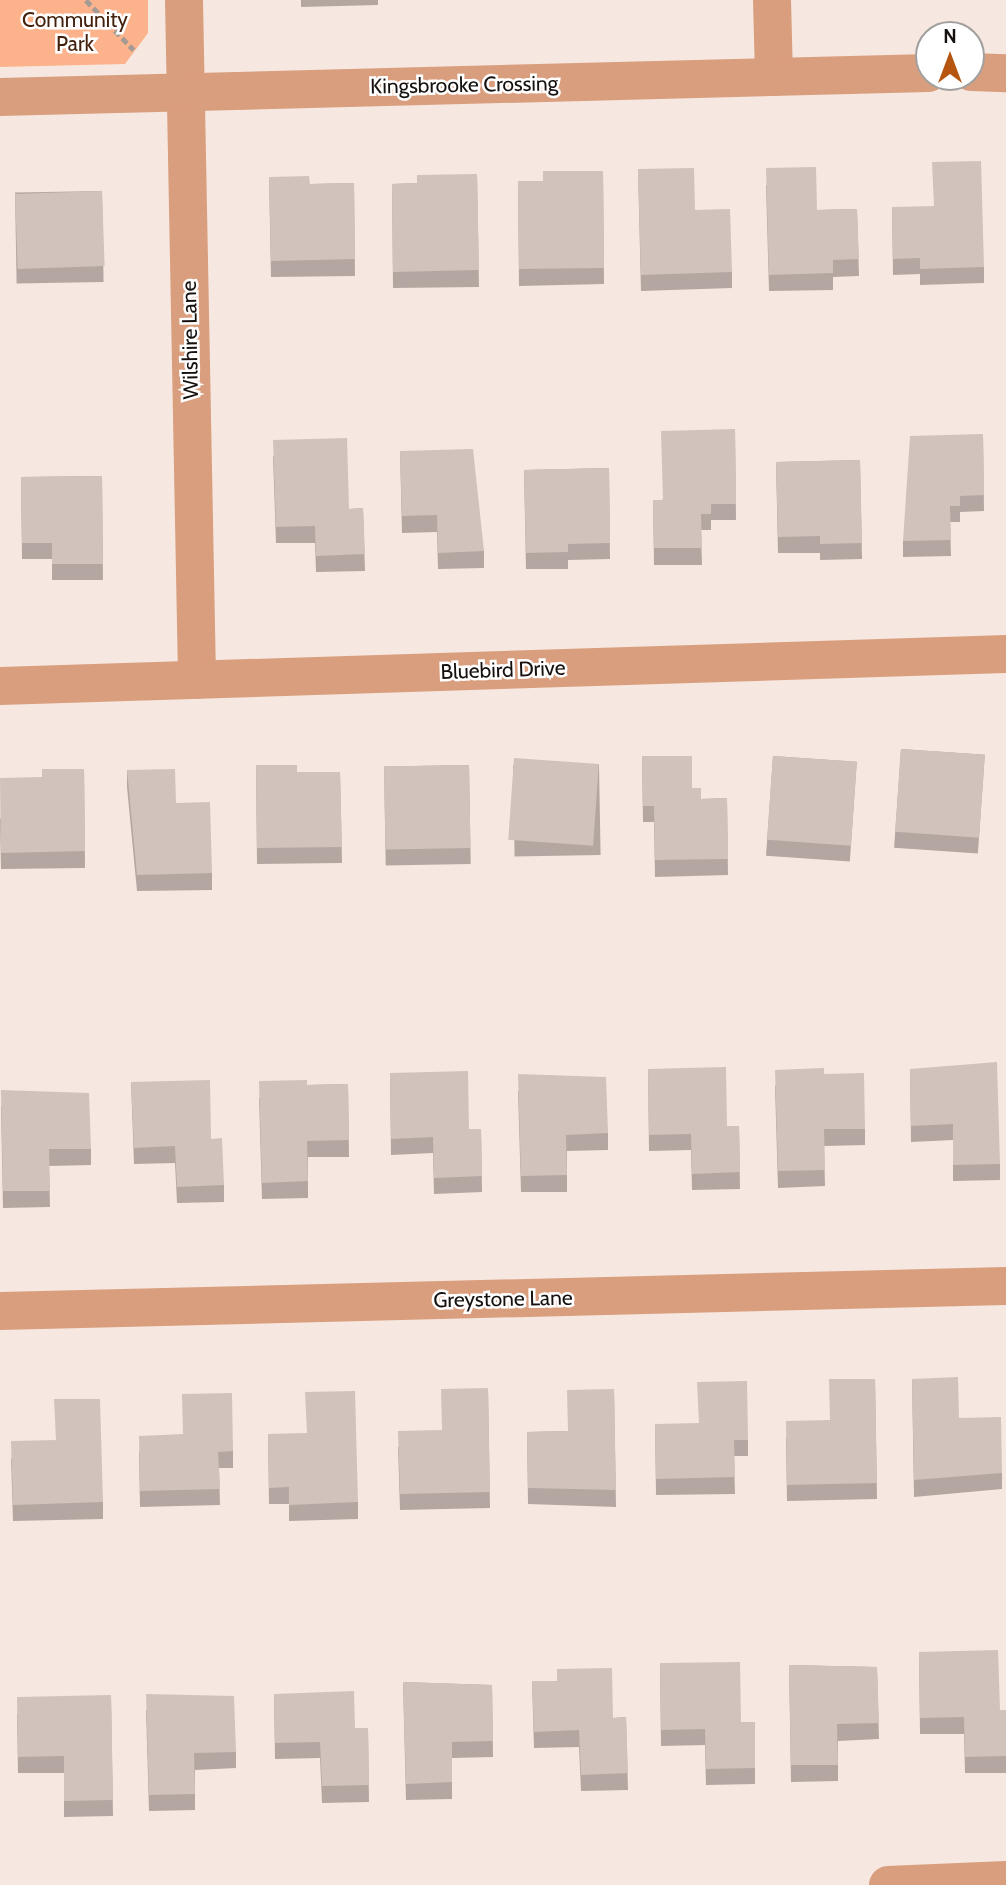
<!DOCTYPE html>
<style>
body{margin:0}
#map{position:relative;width:1006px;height:1885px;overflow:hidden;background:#f6e8e0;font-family:Cabin,sans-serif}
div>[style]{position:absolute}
.green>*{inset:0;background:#fcb38b}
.path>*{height:4.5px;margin-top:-2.25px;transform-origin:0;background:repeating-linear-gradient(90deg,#a59b94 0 7px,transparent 0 10.5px)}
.minor>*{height:38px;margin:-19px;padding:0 19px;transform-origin:19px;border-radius:19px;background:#d99e7e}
.wall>*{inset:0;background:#b4a7a1;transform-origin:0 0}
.building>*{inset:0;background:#d1c2bb;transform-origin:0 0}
span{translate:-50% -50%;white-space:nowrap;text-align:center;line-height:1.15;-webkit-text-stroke:5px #fff;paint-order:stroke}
.park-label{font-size:21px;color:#43200b}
.street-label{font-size:21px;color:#16110e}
.north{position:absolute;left:915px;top:21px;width:70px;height:70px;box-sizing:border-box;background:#fff;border:2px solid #a2a09f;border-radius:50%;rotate:0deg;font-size:19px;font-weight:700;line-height:28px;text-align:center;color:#16110e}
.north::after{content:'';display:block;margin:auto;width:24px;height:32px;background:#b5550f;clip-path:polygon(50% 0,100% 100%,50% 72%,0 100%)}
</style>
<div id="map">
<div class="green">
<div style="clip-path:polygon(0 0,148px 0,148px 33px,125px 64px,0 67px)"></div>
</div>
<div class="path">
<div style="left:86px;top:0;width:69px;rotate:46.2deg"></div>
</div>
<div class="minor">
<div style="left:184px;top:0;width:680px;rotate:88.9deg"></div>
<div style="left:772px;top:0;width:77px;rotate:88.5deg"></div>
<div style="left:971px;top:72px;width:35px;rotate:2deg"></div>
<div style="left:0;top:97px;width:929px;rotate:-1.48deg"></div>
<div style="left:0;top:686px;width:1007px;rotate:-1.82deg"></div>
<div style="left:0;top:1311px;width:1006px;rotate:-1.42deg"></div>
<div style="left:888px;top:1885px;width:118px;rotate:-2.4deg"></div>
</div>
<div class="wall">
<div style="clip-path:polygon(301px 0,378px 0,378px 5px,301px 7px)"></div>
<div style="clip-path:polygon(638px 169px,695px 210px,732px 272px,732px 288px,641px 291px)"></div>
<div style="clip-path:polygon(603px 171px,604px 284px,519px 286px,518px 181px,543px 181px)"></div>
<div style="clip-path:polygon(477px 174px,479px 287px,393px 288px,392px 184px,417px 183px)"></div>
<div style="clip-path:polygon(269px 177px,310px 184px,354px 183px,355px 276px,271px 277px)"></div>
<div style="clip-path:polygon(766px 185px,817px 210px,857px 209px,859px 276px,833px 277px,833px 290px,769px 291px)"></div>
<div style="left:102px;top:191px;width:91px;height:87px;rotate:89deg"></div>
<div style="clip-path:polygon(892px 207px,984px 267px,984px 283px,920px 285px,920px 274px,893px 275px)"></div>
<div style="clip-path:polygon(735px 429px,736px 520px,711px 520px,711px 530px,701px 530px,702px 565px,654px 565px,653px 500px,662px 500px)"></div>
<div style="clip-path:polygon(983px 434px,984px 511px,960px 512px,960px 522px,950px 522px,951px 556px,903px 557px,903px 541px)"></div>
<div style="clip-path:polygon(400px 451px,484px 551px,484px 568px,438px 569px,437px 532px,402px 533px)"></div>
<div style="clip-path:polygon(273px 456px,349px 509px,363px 508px,365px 571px,316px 572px,315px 543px,276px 543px)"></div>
<div style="clip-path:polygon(860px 460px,862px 559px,820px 560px,820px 553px,778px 553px,776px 462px)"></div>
<div style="clip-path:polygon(609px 468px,610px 559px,568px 560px,568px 569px,526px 569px,524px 470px)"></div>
<div style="clip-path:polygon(102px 476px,103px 580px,52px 580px,52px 559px,22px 559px,21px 477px)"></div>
<div style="left:901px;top:749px;width:84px;height:99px;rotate:4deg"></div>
<div style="clip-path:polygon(642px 756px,692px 788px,701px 799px,727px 798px,728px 875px,655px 877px,654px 822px,643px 822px)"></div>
<div style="left:773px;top:756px;width:84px;height:100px;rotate:4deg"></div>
<div style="left:599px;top:764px;width:91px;height:86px;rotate:89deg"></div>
<div style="clip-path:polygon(256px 765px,297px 772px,340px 772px,342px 863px,257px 864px)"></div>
<div style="left:469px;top:765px;width:99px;height:85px;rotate:89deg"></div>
<div style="clip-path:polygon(84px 769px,85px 868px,1px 869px,0 819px,42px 777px)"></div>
<div style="clip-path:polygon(127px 770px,176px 803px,212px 873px,212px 890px,137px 891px,127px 787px)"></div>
<div style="clip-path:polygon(648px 1069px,727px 1126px,739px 1126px,740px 1189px,692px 1190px,691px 1150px,649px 1151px)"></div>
<div style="clip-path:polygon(910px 1069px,1000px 1164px,1000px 1180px,953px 1181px,953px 1140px,911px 1142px)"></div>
<div style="clip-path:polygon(390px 1073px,469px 1129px,481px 1129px,482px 1192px,434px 1194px,433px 1153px,391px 1155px)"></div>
<div style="clip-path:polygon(824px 1074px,865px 1129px,865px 1145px,824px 1146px,825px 1186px,778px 1188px,775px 1086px)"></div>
<div style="clip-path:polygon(131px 1082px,211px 1139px,224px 1185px,224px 1202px,177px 1203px,175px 1163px,134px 1164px)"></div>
<div style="clip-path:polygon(348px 1084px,349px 1157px,308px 1157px,308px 1198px,262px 1199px,259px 1098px,307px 1085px)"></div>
<div style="clip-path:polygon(518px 1091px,608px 1133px,608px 1150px,567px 1151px,567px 1192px,521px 1192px)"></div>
<div style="clip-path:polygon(1px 1106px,91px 1149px,91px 1165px,49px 1166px,50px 1207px,3px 1208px)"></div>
<div style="clip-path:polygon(875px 1379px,877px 1499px,787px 1501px,786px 1438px,830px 1420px)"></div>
<div style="clip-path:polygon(912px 1379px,959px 1418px,1002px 1473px,1002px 1489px,914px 1497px)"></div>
<div style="clip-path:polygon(488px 1388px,490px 1508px,400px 1510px,398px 1447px,442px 1430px)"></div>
<div style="clip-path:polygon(614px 1389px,616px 1507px,528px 1504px,527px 1432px,568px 1431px)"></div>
<div style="clip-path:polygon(655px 1424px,748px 1440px,748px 1456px,734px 1456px,735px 1494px,656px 1495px)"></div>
<div style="clip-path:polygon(268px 1434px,358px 1502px,358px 1519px,289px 1521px,289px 1504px,269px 1504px)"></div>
<div style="clip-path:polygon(233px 1451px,233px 1468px,219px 1468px,220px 1505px,140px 1507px,139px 1452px)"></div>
<div style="clip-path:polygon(11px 1458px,103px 1502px,103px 1519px,13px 1521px)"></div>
<div style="clip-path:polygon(919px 1652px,1000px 1710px,1006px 1710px,1006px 1773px,965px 1773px,964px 1734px,920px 1734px)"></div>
<div style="clip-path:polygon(660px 1663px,741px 1722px,755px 1722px,755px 1784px,706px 1785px,705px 1745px,661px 1746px)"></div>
<div style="clip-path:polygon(789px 1665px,877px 1667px,879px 1739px,838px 1741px,838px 1781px,791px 1782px)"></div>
<div style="clip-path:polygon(532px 1681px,613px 1718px,626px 1717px,628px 1790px,581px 1791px,579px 1747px,534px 1748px)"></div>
<div style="clip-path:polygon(403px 1682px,492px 1685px,493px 1757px,452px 1758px,452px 1799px,406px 1800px)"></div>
<div style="clip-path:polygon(274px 1694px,355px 1728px,368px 1728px,369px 1802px,322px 1803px,320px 1758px,275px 1759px)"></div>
<div style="clip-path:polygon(111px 1695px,113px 1816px,64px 1817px,64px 1773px,18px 1773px,17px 1714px)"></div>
<div style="clip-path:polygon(146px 1710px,236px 1752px,236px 1768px,195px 1770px,195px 1810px,149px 1811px)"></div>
</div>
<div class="building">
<div style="clip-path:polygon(981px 161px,984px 267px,920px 269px,920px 258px,893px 259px,892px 207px,934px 206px,932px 162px)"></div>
<div style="clip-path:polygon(816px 167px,817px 210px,857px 209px,859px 259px,833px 260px,833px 273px,769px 275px,766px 168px)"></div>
<div style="clip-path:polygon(694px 168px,695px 210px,730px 209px,732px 272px,641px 275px,638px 169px)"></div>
<div style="clip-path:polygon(543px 171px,603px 171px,604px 268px,519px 269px,518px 181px,543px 181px)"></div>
<div style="clip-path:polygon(477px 174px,479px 270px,393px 272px,392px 184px,417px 183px,417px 175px)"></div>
<div style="clip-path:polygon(309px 176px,310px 184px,354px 183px,355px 259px,271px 261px,269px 177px)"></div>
<div style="left:102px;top:191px;width:75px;height:87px;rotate:88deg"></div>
<div style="clip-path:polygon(735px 429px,736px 504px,711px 504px,711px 514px,701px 514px,702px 548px,654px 548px,653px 500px,663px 500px,661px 431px)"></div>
<div style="clip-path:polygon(983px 434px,984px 495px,960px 496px,960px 506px,950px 506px,951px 540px,903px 541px,910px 436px)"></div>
<div style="clip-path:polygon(347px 438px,349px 509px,363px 508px,365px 554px,316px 556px,315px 526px,276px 527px,273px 440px)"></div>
<div style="clip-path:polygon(473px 449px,484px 551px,438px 553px,437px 515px,402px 516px,400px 451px)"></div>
<div style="clip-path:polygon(860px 460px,862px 543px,820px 544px,820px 536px,778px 537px,776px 462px)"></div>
<div style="clip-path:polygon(609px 468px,610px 543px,568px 544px,568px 552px,526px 553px,524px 470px)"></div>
<div style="clip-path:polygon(102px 476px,103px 564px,52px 564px,52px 543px,22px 543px,21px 477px)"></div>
<div style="left:901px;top:749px;width:84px;height:83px;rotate:4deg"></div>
<div style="clip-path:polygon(642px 756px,692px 756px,692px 788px,701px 788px,701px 799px,727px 798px,728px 859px,655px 860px,654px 806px,643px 806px)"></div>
<div style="left:773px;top:756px;width:84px;height:84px;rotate:4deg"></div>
<div style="left:514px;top:758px;width:85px;height:82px;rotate:4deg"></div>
<div style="clip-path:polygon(256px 765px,297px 765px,297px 772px,340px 772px,342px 847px,257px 848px)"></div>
<div style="left:469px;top:765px;width:83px;height:85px;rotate:89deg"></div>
<div style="clip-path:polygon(42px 769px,84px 769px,85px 851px,1px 853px,0 778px,42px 777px)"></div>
<div style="clip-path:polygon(175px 769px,176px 803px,210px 802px,212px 873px,137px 875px,127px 770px)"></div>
<div style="clip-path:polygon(997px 1062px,1000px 1164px,953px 1165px,953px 1124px,911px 1126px,910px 1069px)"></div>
<div style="clip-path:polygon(726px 1067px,727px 1126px,739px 1126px,740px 1172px,692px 1174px,691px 1134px,649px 1135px,648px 1069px)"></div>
<div style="clip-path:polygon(824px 1068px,824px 1074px,864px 1073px,865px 1129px,824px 1129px,825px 1170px,778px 1171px,775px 1070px)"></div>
<div style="clip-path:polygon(468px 1071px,469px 1129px,481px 1129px,482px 1176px,434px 1178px,433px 1137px,391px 1139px,390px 1073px)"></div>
<div style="clip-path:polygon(518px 1074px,606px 1077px,608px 1133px,566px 1135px,567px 1175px,521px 1176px)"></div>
<div style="clip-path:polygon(210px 1080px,211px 1139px,222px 1138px,224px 1185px,177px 1187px,175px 1146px,134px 1148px,131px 1082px)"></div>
<div style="clip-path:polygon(307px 1080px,307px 1085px,348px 1084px,349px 1140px,307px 1141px,308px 1181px,262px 1183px,259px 1081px)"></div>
<div style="clip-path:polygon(1px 1090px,89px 1093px,91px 1149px,49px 1149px,50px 1191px,3px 1191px)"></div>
<div style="clip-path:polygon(958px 1377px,959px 1418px,1001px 1417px,1002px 1473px,914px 1480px,912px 1379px)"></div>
<div style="clip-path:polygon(829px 1379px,875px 1379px,877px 1483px,787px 1485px,786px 1421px,830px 1420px)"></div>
<div style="clip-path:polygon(747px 1381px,748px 1440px,734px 1440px,735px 1477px,656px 1479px,655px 1424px,699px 1423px,697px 1382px)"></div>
<div style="clip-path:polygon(488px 1388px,490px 1492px,400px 1494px,398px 1431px,442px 1430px,441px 1389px)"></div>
<div style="clip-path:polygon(614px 1389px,616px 1490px,528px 1488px,527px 1432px,568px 1431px,567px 1390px)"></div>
<div style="clip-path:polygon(355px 1391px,358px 1502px,289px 1505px,289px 1487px,269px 1488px,268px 1434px,307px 1433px,305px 1392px)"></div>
<div style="clip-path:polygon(232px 1393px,233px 1451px,218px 1452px,220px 1489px,140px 1491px,139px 1436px,183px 1434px,182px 1394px)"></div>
<div style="clip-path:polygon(54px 1399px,100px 1399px,103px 1502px,13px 1505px,11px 1441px,56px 1440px)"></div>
<div style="clip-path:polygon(998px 1650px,1000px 1710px,1006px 1710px,1006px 1756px,965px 1757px,964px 1717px,920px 1718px,919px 1652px)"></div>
<div style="clip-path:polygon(740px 1662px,741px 1722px,755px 1722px,755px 1768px,706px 1769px,705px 1729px,661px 1730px,660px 1663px)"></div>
<div style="clip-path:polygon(789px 1665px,877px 1667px,879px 1723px,837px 1724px,838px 1765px,791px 1765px)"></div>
<div style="clip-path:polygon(612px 1668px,613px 1718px,626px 1717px,628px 1773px,581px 1775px,579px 1730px,534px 1732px,532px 1681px,557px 1681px,557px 1669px)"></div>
<div style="clip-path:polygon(403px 1682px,492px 1685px,493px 1741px,452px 1742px,452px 1782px,406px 1784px)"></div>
<div style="clip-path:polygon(354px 1691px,355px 1728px,368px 1728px,369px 1785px,322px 1786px,320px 1742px,275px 1743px,274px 1694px)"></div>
<div style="clip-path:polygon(146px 1694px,234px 1696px,236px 1752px,194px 1753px,195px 1794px,149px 1795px)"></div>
<div style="clip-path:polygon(111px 1695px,113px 1800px,64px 1801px,64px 1756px,18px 1757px,17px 1697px)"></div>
</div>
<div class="park-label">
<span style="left:75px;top:32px">Community<br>Park</span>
</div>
<div class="street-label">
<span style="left:464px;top:85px;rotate:-1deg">Kingsbrooke Crossing</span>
<span style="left:190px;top:340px;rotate:-91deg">Wilshire Lane</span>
<span style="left:503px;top:670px;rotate:-2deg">Bluebird Drive</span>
<span style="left:503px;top:1299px;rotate:-1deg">Greystone Lane</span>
</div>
<div class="north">N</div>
</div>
